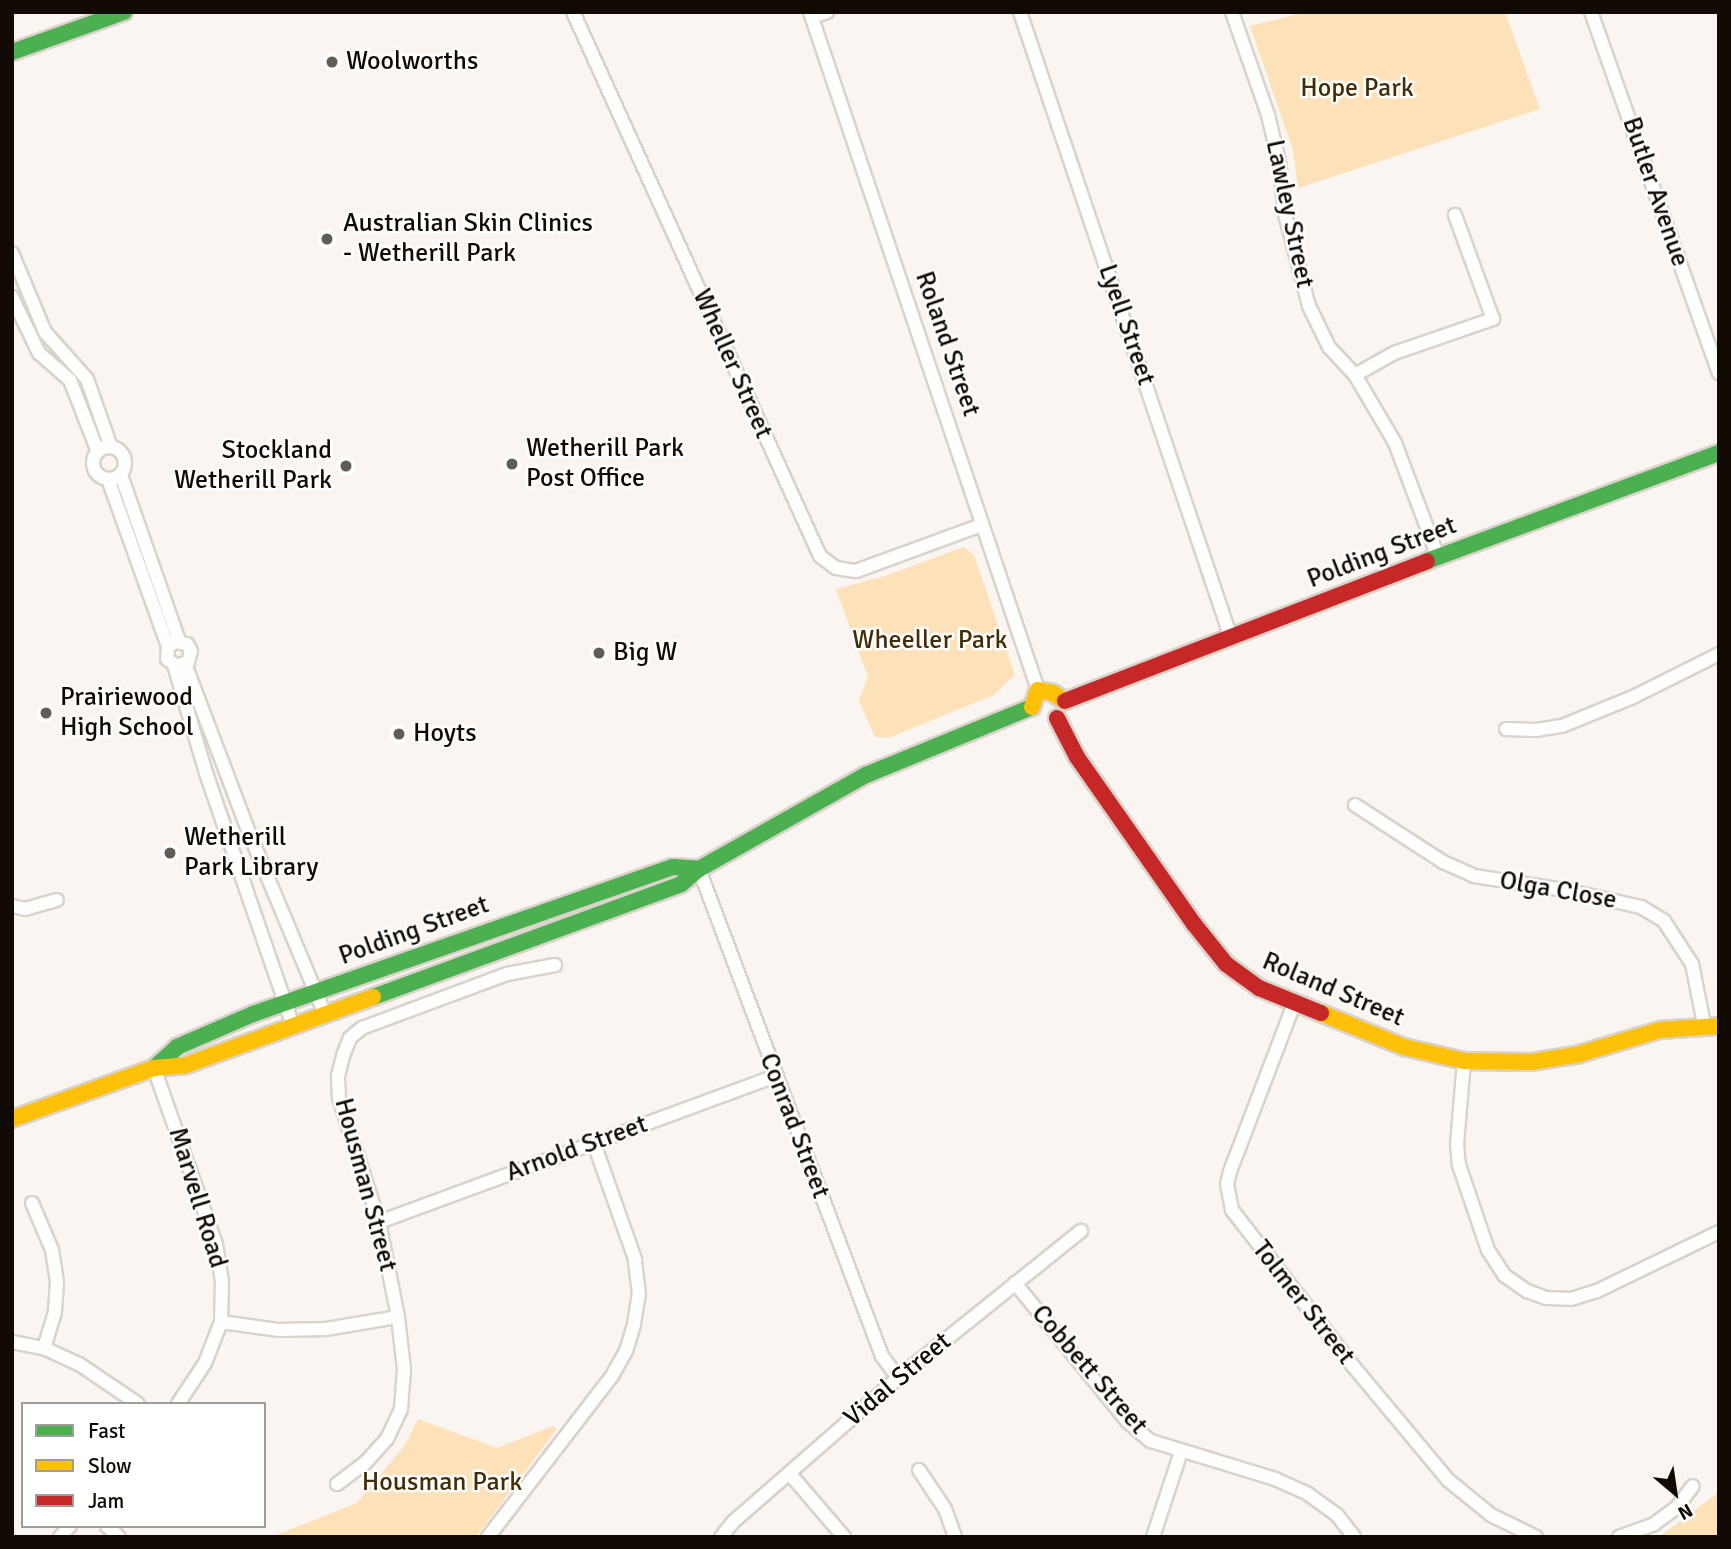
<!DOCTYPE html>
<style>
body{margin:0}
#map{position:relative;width:1731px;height:1549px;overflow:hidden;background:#faf5f0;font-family:Signika,sans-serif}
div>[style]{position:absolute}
.green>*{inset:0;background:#fde1b9}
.roads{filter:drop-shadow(2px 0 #d9d3cc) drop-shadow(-2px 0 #d9d3cc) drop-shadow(0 2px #d9d3cc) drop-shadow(0 -2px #d9d3cc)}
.street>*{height:12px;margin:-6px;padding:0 6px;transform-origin:6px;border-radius:6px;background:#fefefd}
.street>.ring{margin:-6px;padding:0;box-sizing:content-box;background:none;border:12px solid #fefefd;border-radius:50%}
.fast>*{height:16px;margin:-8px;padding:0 8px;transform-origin:8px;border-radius:8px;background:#4caf50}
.slow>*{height:16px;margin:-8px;padding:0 8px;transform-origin:8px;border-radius:8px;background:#ffc107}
.jam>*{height:16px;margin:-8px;padding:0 8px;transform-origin:8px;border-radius:8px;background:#c62828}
.dots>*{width:19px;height:19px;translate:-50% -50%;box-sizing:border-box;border:4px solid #fff;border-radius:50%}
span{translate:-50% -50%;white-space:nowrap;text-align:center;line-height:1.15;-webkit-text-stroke:5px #fff;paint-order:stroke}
.poi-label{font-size:26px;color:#100a03}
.left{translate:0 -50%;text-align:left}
.right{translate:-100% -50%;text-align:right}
.park-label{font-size:26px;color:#432d05}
.street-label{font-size:26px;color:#100a03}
.frame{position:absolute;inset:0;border:14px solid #100a03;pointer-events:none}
.legend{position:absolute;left:21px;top:1402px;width:245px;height:126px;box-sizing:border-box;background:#fff;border:2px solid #9f9d9a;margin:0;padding:9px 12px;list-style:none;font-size:21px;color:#100a03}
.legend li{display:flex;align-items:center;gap:14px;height:35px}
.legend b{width:35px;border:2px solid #9f9d9a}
.north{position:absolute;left:1640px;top:1458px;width:70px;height:70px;-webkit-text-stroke:5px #fff;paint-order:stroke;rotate:151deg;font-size:19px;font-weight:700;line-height:28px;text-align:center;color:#100a03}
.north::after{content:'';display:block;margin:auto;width:24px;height:32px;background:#100a03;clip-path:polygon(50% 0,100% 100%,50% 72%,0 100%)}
</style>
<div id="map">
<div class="green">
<div style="clip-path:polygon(1306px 12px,1505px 12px,1540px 109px,1298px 188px,1293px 150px,1250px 26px)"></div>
<div style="clip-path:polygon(964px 547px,974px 555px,1015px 675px,994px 695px,888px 738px,875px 737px,859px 701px,868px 677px,836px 589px,885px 576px)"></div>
<div style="clip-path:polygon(418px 1419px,497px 1448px,553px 1426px,557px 1429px,476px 1537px,271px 1537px,357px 1503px,405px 1445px)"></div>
<div style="clip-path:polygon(1719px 1492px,1719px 1537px,1659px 1537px)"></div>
</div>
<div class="roads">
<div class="street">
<div style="left:573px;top:12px;width:597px;rotate:65.58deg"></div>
<div style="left:820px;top:556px;width:20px;rotate:37deg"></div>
<div style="left:836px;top:568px;width:20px;rotate:9deg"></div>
<div style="left:856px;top:571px;width:134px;rotate:-20.1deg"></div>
<div style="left:810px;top:12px;width:715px;rotate:71.41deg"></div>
<div style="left:1020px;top:12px;width:661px;rotate:71.37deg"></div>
<div style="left:1232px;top:12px;width:109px;rotate:70.7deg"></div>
<div style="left:1268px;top:115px;width:47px;rotate:76.6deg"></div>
<div style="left:1279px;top:161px;width:53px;rotate:83.5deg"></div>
<div style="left:1285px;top:214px;width:95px;rotate:75.4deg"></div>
<div style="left:1309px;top:306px;width:46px;rotate:64deg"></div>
<div style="left:1329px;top:347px;width:38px;rotate:47deg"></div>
<div style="left:1355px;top:375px;width:79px;rotate:59.5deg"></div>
<div style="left:1395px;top:443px;width:122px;rotate:69.3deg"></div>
<div style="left:1591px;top:12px;width:383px;rotate:70.5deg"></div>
<div style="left:812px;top:17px;width:16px;rotate:-18deg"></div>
<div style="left:12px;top:253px;width:86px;rotate:67.3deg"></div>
<div style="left:45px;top:332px;width:63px;rotate:48.2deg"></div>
<div style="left:87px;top:379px;width:72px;rotate:70.6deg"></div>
<div style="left:12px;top:297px;width:62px;rotate:64.3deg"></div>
<div style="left:39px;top:353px;width:41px;rotate:41.1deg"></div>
<div style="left:70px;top:380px;width:77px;rotate:68.7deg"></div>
<div style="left:1355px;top:375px;width:45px;rotate:-29.4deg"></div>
<div style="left:1394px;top:353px;width:105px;rotate:-19deg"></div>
<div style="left:1493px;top:319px;width:111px;rotate:-110.1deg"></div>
<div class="ring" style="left:93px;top:447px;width:20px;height:20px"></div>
<div style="left:121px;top:475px;width:176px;rotate:70.7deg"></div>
<div style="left:108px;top:479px;width:178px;rotate:70.3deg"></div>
<div style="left:168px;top:647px;width:12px;rotate:95deg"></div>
<div style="left:167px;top:659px;width:12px;rotate:35deg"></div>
<div style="left:177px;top:666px;width:12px;rotate:-20deg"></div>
<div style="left:188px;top:662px;width:11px;rotate:-75deg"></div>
<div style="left:191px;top:651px;width:8px;rotate:-120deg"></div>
<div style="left:187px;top:644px;width:12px;rotate:-171deg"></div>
<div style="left:175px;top:642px;width:9px;rotate:144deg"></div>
<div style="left:185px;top:664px;width:183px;rotate:69.2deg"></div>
<div style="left:250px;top:835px;width:194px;rotate:67.3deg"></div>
<div style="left:174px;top:665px;width:113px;rotate:73.5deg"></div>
<div style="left:206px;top:773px;width:268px;rotate:71deg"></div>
<div style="left:1506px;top:729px;width:30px;rotate:2deg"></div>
<div style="left:1536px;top:730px;width:26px;rotate:-9deg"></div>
<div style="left:1562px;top:726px;width:77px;rotate:-22.2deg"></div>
<div style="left:1633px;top:697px;width:96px;rotate:-26.6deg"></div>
<div style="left:1355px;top:805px;width:105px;rotate:32.9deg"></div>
<div style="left:1443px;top:862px;width:34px;rotate:24deg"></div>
<div style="left:1474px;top:876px;width:98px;rotate:8.8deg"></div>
<div style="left:1571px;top:891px;width:72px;rotate:12.9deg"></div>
<div style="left:1641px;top:907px;width:27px;rotate:31deg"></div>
<div style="left:1664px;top:921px;width:51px;rotate:56.9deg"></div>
<div style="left:1692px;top:964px;width:61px;rotate:78.7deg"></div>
<div style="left:699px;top:869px;width:520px;rotate:69.41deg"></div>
<div style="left:882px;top:1356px;width:27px;rotate:54deg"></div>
<div style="left:12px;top:906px;width:13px;rotate:13deg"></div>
<div style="left:25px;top:909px;width:33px;rotate:-16deg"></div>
<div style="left:1294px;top:1004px;width:180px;rotate:110.9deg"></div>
<div style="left:1230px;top:1172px;width:12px;rotate:104deg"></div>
<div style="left:1227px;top:1184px;width:26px;rotate:79deg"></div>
<div style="left:1232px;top:1210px;width:197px;rotate:52.2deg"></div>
<div style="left:1353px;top:1366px;width:148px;rotate:50.2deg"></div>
<div style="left:1448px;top:1480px;width:55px;rotate:39.1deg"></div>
<div style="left:1491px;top:1515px;width:50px;rotate:26.1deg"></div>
<div style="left:1464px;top:1061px;width:83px;rotate:94.8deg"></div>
<div style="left:1457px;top:1144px;width:21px;rotate:85deg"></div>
<div style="left:1459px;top:1165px;width:90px;rotate:71.2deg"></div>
<div style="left:1488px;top:1250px;width:30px;rotate:57deg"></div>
<div style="left:1504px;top:1275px;width:28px;rotate:35deg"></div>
<div style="left:1527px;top:1291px;width:20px;rotate:20deg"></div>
<div style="left:1546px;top:1298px;width:25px;rotate:2deg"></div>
<div style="left:1571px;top:1299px;width:27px;rotate:-17deg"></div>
<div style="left:1597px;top:1291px;width:136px;rotate:-25.8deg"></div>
<div style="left:154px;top:1068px;width:187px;rotate:70.6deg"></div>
<div style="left:216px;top:1244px;width:37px;rotate:81deg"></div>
<div style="left:222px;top:1281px;width:41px;rotate:91.4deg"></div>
<div style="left:221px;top:1322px;width:44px;rotate:111.3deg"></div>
<div style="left:205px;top:1363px;width:49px;rotate:123.4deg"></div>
<div style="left:32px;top:1203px;width:51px;rotate:66.9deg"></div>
<div style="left:52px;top:1250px;width:32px;rotate:81deg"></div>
<div style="left:57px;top:1282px;width:30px;rotate:94deg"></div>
<div style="left:55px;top:1312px;width:38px;rotate:107deg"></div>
<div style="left:379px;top:1222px;width:422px;rotate:-20.2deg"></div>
<div style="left:1015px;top:1283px;width:179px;rotate:50.9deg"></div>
<div style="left:1128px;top:1422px;width:30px;rotate:40deg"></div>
<div style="left:1151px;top:1441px;width:130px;rotate:17deg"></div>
<div style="left:1275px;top:1479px;width:36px;rotate:24deg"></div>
<div style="left:1308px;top:1494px;width:36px;rotate:36deg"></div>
<div style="left:1337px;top:1515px;width:28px;rotate:52deg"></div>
<div style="left:221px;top:1322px;width:59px;rotate:7.9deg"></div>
<div style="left:279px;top:1330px;width:47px;rotate:-1.2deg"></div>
<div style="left:326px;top:1329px;width:73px;rotate:-9.5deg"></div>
<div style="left:12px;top:1342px;width:33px;rotate:11deg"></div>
<div style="left:44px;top:1348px;width:38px;rotate:25deg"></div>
<div style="left:79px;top:1364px;width:71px;rotate:34.1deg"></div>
<div style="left:919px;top:1470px;width:47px;rotate:56.3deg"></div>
<div style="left:945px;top:1509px;width:30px;rotate:70deg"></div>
<div style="left:790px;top:1474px;width:83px;rotate:49.4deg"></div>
<div style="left:337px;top:1484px;width:36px;rotate:-37deg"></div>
<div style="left:366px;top:1462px;width:31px;rotate:-48deg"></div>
<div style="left:387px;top:1439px;width:33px;rotate:-65deg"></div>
<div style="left:401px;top:1409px;width:40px;rotate:-85.7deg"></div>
<div style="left:404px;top:1369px;width:52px;rotate:-96.6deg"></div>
<div style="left:398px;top:1317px;width:97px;rotate:-101.3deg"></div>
<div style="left:379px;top:1222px;width:130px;rotate:-107.9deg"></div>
<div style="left:339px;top:1098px;width:22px;rotate:-93deg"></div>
<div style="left:338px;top:1076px;width:21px;rotate:-76deg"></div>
<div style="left:343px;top:1056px;width:19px;rotate:-69deg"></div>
<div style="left:350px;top:1038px;width:16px;rotate:-40deg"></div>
<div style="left:362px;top:1028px;width:155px;rotate:-20.4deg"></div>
<div style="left:507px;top:974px;width:49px;rotate:-10.6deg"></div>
<div style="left:107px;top:1526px;width:16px;rotate:43deg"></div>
<div style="left:60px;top:1537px;width:15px;rotate:-48deg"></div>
<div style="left:488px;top:1537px;width:203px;rotate:-52.4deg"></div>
<div style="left:612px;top:1376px;width:29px;rotate:-61deg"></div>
<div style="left:626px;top:1351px;width:28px;rotate:-73deg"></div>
<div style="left:634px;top:1324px;width:30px;rotate:-81deg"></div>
<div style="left:639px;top:1294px;width:35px;rotate:-97deg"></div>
<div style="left:635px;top:1259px;width:123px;rotate:-109.5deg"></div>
<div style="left:721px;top:1537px;width:19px;rotate:-51deg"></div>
<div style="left:733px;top:1522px;width:219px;rotate:-41.1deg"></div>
<div style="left:898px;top:1378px;width:235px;rotate:-38.8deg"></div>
<div style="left:1153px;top:1537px;width:89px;rotate:-71.8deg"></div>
<div style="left:1619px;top:1537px;width:37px;rotate:-20deg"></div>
<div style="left:1654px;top:1524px;width:29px;rotate:-36deg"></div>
<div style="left:1677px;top:1507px;width:26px;rotate:-53deg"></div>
</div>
<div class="fast">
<div style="left:12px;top:52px;width:119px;rotate:-19.7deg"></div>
<div style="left:1427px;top:561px;width:311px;rotate:-20.3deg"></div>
<div style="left:373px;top:997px;width:328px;rotate:-20.1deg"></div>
<div style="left:681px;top:884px;width:23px;rotate:-40deg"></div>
<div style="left:699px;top:869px;width:192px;rotate:-29.4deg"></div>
<div style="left:866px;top:775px;width:179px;rotate:-22.3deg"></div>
<div style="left:154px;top:1068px;width:31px;rotate:-42deg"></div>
<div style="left:177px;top:1047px;width:83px;rotate:-23.5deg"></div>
<div style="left:253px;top:1014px;width:445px;rotate:-19.3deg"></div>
<div style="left:673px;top:867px;width:26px;rotate:4deg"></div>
</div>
<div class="slow">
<div style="left:1032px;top:707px;width:18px;rotate:-71deg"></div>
<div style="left:1038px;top:690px;width:15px;rotate:11deg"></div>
<div style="left:1053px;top:693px;width:14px;rotate:34deg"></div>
<div style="left:1321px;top:1013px;width:90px;rotate:22.3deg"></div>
<div style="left:1404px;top:1047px;width:62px;rotate:13.1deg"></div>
<div style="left:1464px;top:1061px;width:67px;rotate:0.9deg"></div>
<div style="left:1531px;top:1062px;width:46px;rotate:-8.8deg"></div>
<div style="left:1576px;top:1055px;width:88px;rotate:-16.6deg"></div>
<div style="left:1660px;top:1030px;width:59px;rotate:-3.9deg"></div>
<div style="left:12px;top:1119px;width:151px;rotate:-19.8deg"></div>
<div style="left:154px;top:1068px;width:32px;rotate:-5deg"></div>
<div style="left:186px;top:1065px;width:199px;rotate:-20deg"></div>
</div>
<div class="jam">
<div style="left:1065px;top:701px;width:388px;rotate:-21.1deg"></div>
<div style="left:1057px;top:718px;width:44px;rotate:62.9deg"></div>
<div style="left:1077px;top:757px;width:204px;rotate:55deg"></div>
<div style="left:1194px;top:924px;width:51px;rotate:51.3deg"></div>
<div style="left:1226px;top:964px;width:41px;rotate:36deg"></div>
<div style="left:1259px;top:988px;width:67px;rotate:22deg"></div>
</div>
</div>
<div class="dots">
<div style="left:332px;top:62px;background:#625c56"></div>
<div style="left:327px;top:239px;background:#625c56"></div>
<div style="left:512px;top:464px;background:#625c56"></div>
<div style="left:346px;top:466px;background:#625c56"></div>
<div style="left:599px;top:653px;background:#625c56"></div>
<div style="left:46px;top:713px;background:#625c56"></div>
<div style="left:399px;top:734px;background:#625c56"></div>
<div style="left:170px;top:853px;background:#625c56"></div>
</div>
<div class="poi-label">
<span class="left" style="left:346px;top:62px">Woolworths</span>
<span class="left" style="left:343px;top:239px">Australian Skin Clinics<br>- Wetherill Park</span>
<span class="left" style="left:526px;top:464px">Wetherill Park<br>Post Office</span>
<span class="right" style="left:332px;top:466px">Stockland<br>Wetherill Park</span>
<span class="left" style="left:613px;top:653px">Big W</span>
<span class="left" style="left:60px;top:713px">Prairiewood<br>High School</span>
<span class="left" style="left:413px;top:734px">Hoyts</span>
<span class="left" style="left:184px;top:853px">Wetherill<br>Park Library</span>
</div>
<div class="park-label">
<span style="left:1357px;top:89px">Hope Park</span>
<span style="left:930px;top:641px">Wheeller Park</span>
<span style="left:442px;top:1483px">Housman Park</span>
</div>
<div class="street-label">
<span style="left:1655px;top:192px;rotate:71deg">Butler Avenue</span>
<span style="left:1289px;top:214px;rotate:78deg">Lawley Street</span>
<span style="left:1126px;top:325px;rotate:71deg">Lyell Street</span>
<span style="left:947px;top:344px;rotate:71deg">Roland Street</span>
<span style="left:732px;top:364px;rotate:66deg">Wheller Street</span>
<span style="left:1382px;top:553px;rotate:-21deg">Polding Street</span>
<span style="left:1558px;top:891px;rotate:10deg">Olga Close</span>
<span style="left:414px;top:931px;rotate:-20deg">Polding Street</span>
<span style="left:1333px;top:990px;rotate:23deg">Roland Street</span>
<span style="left:794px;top:1126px;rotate:69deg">Conrad Street</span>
<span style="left:577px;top:1149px;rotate:-20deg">Arnold Street</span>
<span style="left:365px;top:1185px;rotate:75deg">Housman Street</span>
<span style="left:197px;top:1198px;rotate:73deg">Marvell Road</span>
<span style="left:1303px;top:1303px;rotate:52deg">Tolmer Street</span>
<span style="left:1089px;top:1370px;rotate:49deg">Cobbett Street</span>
<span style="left:898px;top:1380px;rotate:-40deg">Vidal Street</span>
</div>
<div class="frame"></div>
<ul class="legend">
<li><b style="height:9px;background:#4caf50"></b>Fast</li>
<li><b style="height:9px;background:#ffc107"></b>Slow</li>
<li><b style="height:9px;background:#c62828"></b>Jam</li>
</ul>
<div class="north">N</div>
</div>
